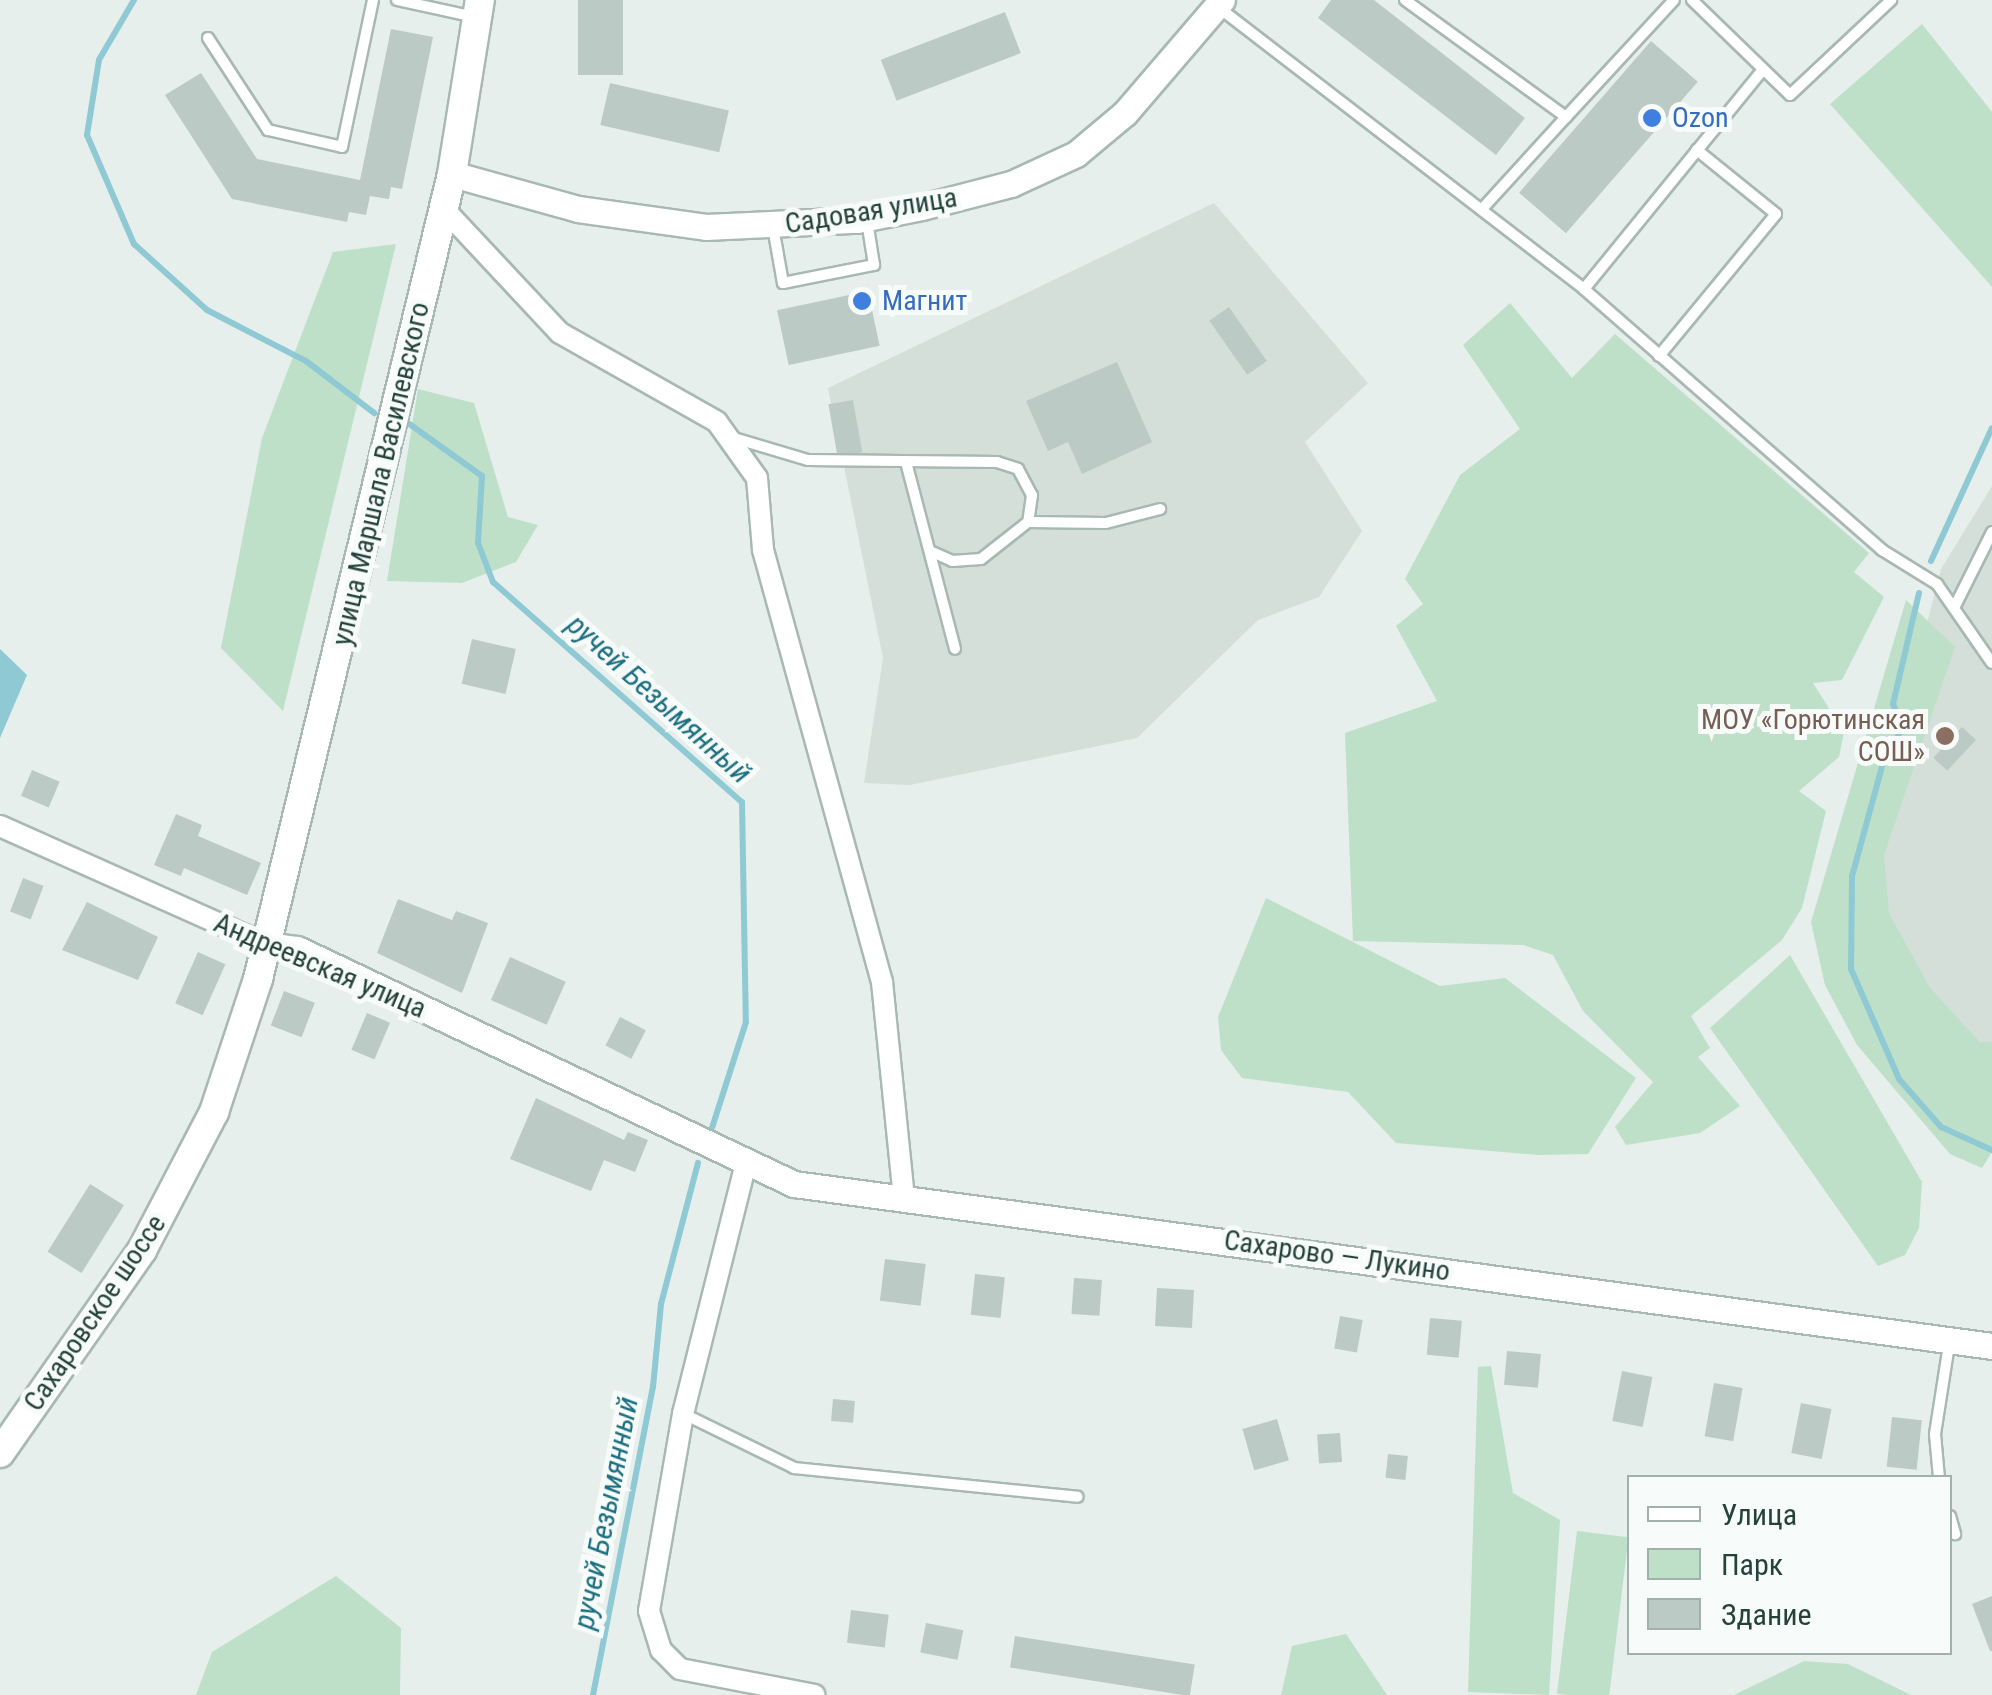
<!DOCTYPE html>
<meta charset="utf-8">
<style>
body{margin:0}
#map{position:relative;width:1992px;height:1695px;overflow:hidden;background:#e6efeb;font-family:"Roboto Condensed",sans-serif}
div>[style]{position:absolute}
.built>*{inset:0;background:#d4dfda}
.green>*{inset:0;background:#bfe0c8;transform-origin:0 0}
.water>*{inset:0;background:#8ec9d4}
.stream>*{height:6px;margin:-3px;padding:0 3px;transform-origin:3px;border-radius:3px;background:#8ec9d4}
.building>*{inset:0;background:#bbcac4;transform-origin:0 0}
.roads{filter:drop-shadow(2px 0 #a8b8b2) drop-shadow(-2px 0 #a8b8b2) drop-shadow(0 2px #a8b8b2) drop-shadow(0 -2px #a8b8b2)}
.service>*{height:10px;margin:-5px;padding:0 5px;transform-origin:5px;border-radius:5px;background:#fff}
.minor>*{height:20px;margin:-10px;padding:0 10px;transform-origin:10px;border-radius:10px;background:#fff}
.tertiary>*{height:25px;margin:-12.5px;padding:0 12.5px;transform-origin:12.5px;border-radius:12.5px;background:#fff}
.secondary>*{height:28px;margin:-14px;padding:0 14px;transform-origin:14px;border-radius:14px;background:#fff}
.dots>*{width:28px;height:28px;translate:-50% -50%;box-sizing:border-box;border:5px solid #f7fbf9;border-radius:50%}
span{translate:-50% -50%;white-space:nowrap;text-align:center;line-height:1.15;-webkit-text-stroke:10px #f7fbf9;paint-order:stroke}
.shop-label{font-size:28px;color:#366cbe}
.left{translate:0 -50%;text-align:left}
.street-label{font-size:28px;color:#24423a}
.education-label{font-size:28px;color:#785e54}
.right{translate:-100% -50%;text-align:right}
.water-label{font-size:30px;color:#1c6f80;font-style:italic}
.legend{position:absolute;left:1627px;top:1475px;width:325px;height:180px;box-sizing:border-box;background:#f7fbf9;border:2px solid #a3b1ad;margin:0;padding:12px 18px;list-style:none;font-size:30px;color:#24423a}
.legend li{display:flex;align-items:center;gap:20px;height:50px}
.legend b{width:50px;border:2px solid #a3b1ad}
</style>
<div id="map">
<div class="built">
<div style="clip-path:polygon(1214px 203px,1368px 383px,1305px 442px,1362px 531px,1319px 597px,1258px 620px,1137px 738px,910px 785px,864px 783px,883px 658px,828px 388px)"></div>
<div style="clip-path:polygon(1992px 486px,1992px 1143px,1861px 877px,1941px 569px)"></div>
</div>
<div class="green">
<div style="clip-path:polygon(1922px 24px,1992px 112px,1992px 287px,1830px 104px)"></div>
<div style="clip-path:polygon(396px 244px,283px 711px,221px 648px,262px 438px,333px 252px)"></div>
<div style="clip-path:polygon(1510px 303px,1572px 378px,1615px 334px,1869px 553px,1854px 572px,1884px 597px,1842px 680px,1813px 683px,1844px 732px,1839px 757px,1799px 791px,1826px 811px,1802px 908px,1782px 940px,1691px 1016px,1710px 1048px,1698px 1057px,1740px 1106px,1700px 1133px,1626px 1145px,1615px 1127px,1653px 1082px,1583px 1011px,1553px 955px,1523px 945px,1353px 941px,1345px 733px,1437px 701px,1396px 626px,1423px 604px,1405px 579px,1460px 475px,1520px 429px,1463px 345px)"></div>
<div style="clip-path:polygon(418px 389px,474px 403px,508px 517px,538px 525px,516px 562px,462px 583px,387px 581px)"></div>
<div style="clip-path:polygon(1906px 600px,1955px 647px,1884px 855px,1889px 913px,1930px 988px,1980px 1042px,1992px 1042px,1992px 1152px,1982px 1168px,1950px 1154px,1857px 1045px,1825px 985px,1811px 922px)"></div>
<div style="clip-path:polygon(1266px 898px,1440px 986px,1505px 978px,1636px 1078px,1588px 1154px,1539px 1155px,1396px 1143px,1348px 1092px,1242px 1078px,1221px 1050px,1218px 1017px)"></div>
<div style="clip-path:polygon(1790px 955px,1922px 1182px,1919px 1228px,1905px 1255px,1878px 1266px,1710px 1028px)"></div>
<div style="clip-path:polygon(1491px 1366px,1513px 1493px,1560px 1520px,1549px 1695px,1468px 1692px,1478px 1367px)"></div>
<div style="left:1577px;top:1531px;width:52px;height:164px;rotate:7deg"></div>
<div style="clip-path:polygon(336px 1576px,401px 1628px,400px 1695px,196px 1695px,212px 1652px)"></div>
<div style="clip-path:polygon(1346px 1634px,1387px 1695px,1281px 1695px,1292px 1646px)"></div>
<div style="clip-path:polygon(1804px 1661px,1848px 1664px,1911px 1695px,1734px 1695px)"></div>
</div>
<div class="water">
<div style="clip-path:polygon(0 649px,27px 675px,0 738px)"></div>
</div>
<div class="stream">
<div style="left:134px;top:0;width:69px;rotate:120.3deg"></div>
<div style="left:99px;top:60px;width:76px;rotate:99.1deg"></div>
<div style="left:87px;top:135px;width:119px;rotate:66.7deg"></div>
<div style="left:134px;top:244px;width:98px;rotate:42.1deg"></div>
<div style="left:207px;top:310px;width:111px;rotate:27.3deg"></div>
<div style="left:306px;top:361px;width:86px;rotate:37.4deg"></div>
<div style="left:408px;top:423px;width:91px;rotate:35.6deg"></div>
<div style="left:482px;top:476px;width:67px;rotate:93.4deg"></div>
<div style="left:478px;top:543px;width:42px;rotate:69deg"></div>
<div style="left:493px;top:582px;width:332px;rotate:41.5deg"></div>
<div style="left:742px;top:802px;width:220px;rotate:89deg"></div>
<div style="left:746px;top:1022px;width:111px;rotate:107.8deg"></div>
<div style="left:1931px;top:561px;width:146px;rotate:-65.4deg"></div>
<div style="left:1919px;top:593px;width:114px;rotate:103.2deg"></div>
<div style="left:1893px;top:704px;width:25px;rotate:67deg"></div>
<div style="left:1903px;top:727px;width:41px;rotate:119.1deg"></div>
<div style="left:1883px;top:763px;width:117px;rotate:105.3deg"></div>
<div style="left:1852px;top:876px;width:93px;rotate:90.6deg"></div>
<div style="left:1851px;top:969px;width:120px;rotate:66.4deg"></div>
<div style="left:1899px;top:1079px;width:64px;rotate:48.8deg"></div>
<div style="left:1941px;top:1127px;width:56px;rotate:24.3deg"></div>
<div style="left:593px;top:1695px;width:314px;rotate:-79deg"></div>
<div style="left:653px;top:1387px;width:83px;rotate:-84.5deg"></div>
<div style="left:661px;top:1304px;width:146px;rotate:-75.3deg"></div>
</div>
<div class="building">
<div style="left:578px;top:0;width:45px;height:75px"></div>
<div style="clip-path:polygon(1331px 0,1374px 0,1525px 118px,1496px 155px,1318px 18px)"></div>
<div style="left:1005px;top:12px;width:44px;height:133px;rotate:69deg"></div>
<div style="clip-path:polygon(391px 29px,433px 37px,402px 189px,391px 187px,389px 199px,370px 196px,366px 215px,349px 212px,347px 222px,232px 199px,165px 95px,201px 73px,257px 159px,360px 180px)"></div>
<div style="left:1651px;top:41px;width:62px;height:201px;rotate:41deg"></div>
<div style="left:610px;top:83px;width:122px;height:43px;rotate:13deg"></div>
<div style="left:868px;top:291px;width:56px;height:93px;rotate:78deg"></div>
<div style="left:1229px;top:307px;width:66px;height:24px;rotate:55deg"></div>
<div style="clip-path:polygon(1117px 362px,1152px 442px,1082px 474px,1068px 442px,1048px 451px,1026px 401px)"></div>
<div style="left:853px;top:400px;width:53px;height:25px;rotate:80deg"></div>
<div style="left:472px;top:639px;width:45px;height:46px;rotate:13deg"></div>
<div style="left:1962px;top:727px;width:19px;height:42px;rotate:43deg"></div>
<div style="left:32px;top:770px;width:30px;height:28px;rotate:23deg"></div>
<div style="clip-path:polygon(176px 814px,202px 825px,198px 836px,261px 863px,247px 895px,184px 868px,181px 876px,154px 865px)"></div>
<div style="left:23px;top:878px;width:22px;height:36px;rotate:21deg"></div>
<div style="clip-path:polygon(398px 899px,452px 920px,456px 911px,488px 923px,462px 993px,377px 953px)"></div>
<div style="clip-path:polygon(87px 902px,158px 937px,138px 980px,62px 950px)"></div>
<div style="left:198px;top:952px;width:30px;height:56px;rotate:24deg"></div>
<div style="left:510px;top:957px;width:61px;height:47px;rotate:24deg"></div>
<div style="left:284px;top:991px;width:33px;height:37px;rotate:21deg"></div>
<div style="left:367px;top:1013px;width:25px;height:40px;rotate:23deg"></div>
<div style="left:620px;top:1017px;width:29px;height:32px;rotate:27deg"></div>
<div style="clip-path:polygon(536px 1098px,624px 1140px,628px 1132px,648px 1140px,635px 1172px,604px 1160px,591px 1191px,510px 1159px)"></div>
<div style="left:90px;top:1184px;width:40px;height:80px;rotate:32deg"></div>
<div style="left:885px;top:1259px;width:41px;height:42px;rotate:7deg"></div>
<div style="left:975px;top:1274px;width:30px;height:41px;rotate:6deg"></div>
<div style="left:1074px;top:1278px;width:28px;height:36px;rotate:4deg"></div>
<div style="left:1157px;top:1288px;width:37px;height:38px;rotate:3deg"></div>
<div style="left:1340px;top:1316px;width:23px;height:33px;rotate:10deg"></div>
<div style="left:1430px;top:1318px;width:32px;height:37px;rotate:5deg"></div>
<div style="left:1507px;top:1351px;width:34px;height:34px;rotate:5deg"></div>
<div style="left:1622px;top:1371px;width:31px;height:51px;rotate:11deg"></div>
<div style="left:1714px;top:1383px;width:29px;height:54px;rotate:10deg"></div>
<div style="left:833px;top:1399px;width:22px;height:22px;rotate:5deg"></div>
<div style="left:1801px;top:1403px;width:31px;height:51px;rotate:11deg"></div>
<div style="left:1892px;top:1417px;width:30px;height:50px;rotate:6deg"></div>
<div style="left:1277px;top:1419px;width:43px;height:36px;rotate:74deg"></div>
<div style="left:1340px;top:1433px;width:29px;height:23px;rotate:86deg"></div>
<div style="left:1388px;top:1454px;width:20px;height:24px;rotate:6deg"></div>
<div style="clip-path:polygon(1992px 1596px,1992px 1651px,1990px 1651px,1972px 1604px)"></div>
<div style="left:851px;top:1610px;width:38px;height:33px;rotate:7deg"></div>
<div style="left:926px;top:1623px;width:38px;height:30px;rotate:11deg"></div>
<div style="left:1015px;top:1636px;width:182px;height:32px;rotate:9deg"></div>
</div>
<div class="roads">
<div class="service">
<div style="left:397px;top:0;width:80px;rotate:12.3deg"></div>
<div style="left:1405px;top:0;width:199px;rotate:36deg"></div>
<div style="left:1566px;top:117px;width:159px;rotate:-47.3deg"></div>
<div style="left:1692px;top:0;width:136px;rotate:44.1deg"></div>
<div style="left:1790px;top:95px;width:139px;rotate:-43.2deg"></div>
<div style="left:1218px;top:7px;width:462px;rotate:37.6deg"></div>
<div style="left:1584px;top:289px;width:396px;rotate:41.2deg"></div>
<div style="left:1882px;top:550px;width:65px;rotate:31.7deg"></div>
<div style="left:1937px;top:584px;width:96px;rotate:55.2deg"></div>
<div style="left:208px;top:38px;width:110px;rotate:56.9deg"></div>
<div style="left:268px;top:130px;width:76px;rotate:12.9deg"></div>
<div style="left:342px;top:147px;width:150px;rotate:-78.1deg"></div>
<div style="left:1482px;top:209px;width:125px;rotate:-47.6deg"></div>
<div style="left:773px;top:227px;width:57px;rotate:79.9deg"></div>
<div style="left:783px;top:283px;width:93px;rotate:-11.2deg"></div>
<div style="left:874px;top:265px;width:45px;rotate:-99deg"></div>
<div style="left:1584px;top:289px;width:281px;rotate:-50.8deg"></div>
<div style="left:1659px;top:356px;width:184px;rotate:-50.5deg"></div>
<div style="left:1776px;top:214px;width:102px;rotate:-141deg"></div>
<div style="left:734px;top:438px;width:77px;rotate:16.6deg"></div>
<div style="left:808px;top:460px;width:189px;rotate:0.6deg"></div>
<div style="left:997px;top:462px;width:22px;rotate:18deg"></div>
<div style="left:1018px;top:469px;width:30px;rotate:62deg"></div>
<div style="left:1032px;top:495px;width:27px;rotate:98deg"></div>
<div style="left:1028px;top:522px;width:78px;rotate:0.7deg"></div>
<div style="left:1106px;top:523px;width:56px;rotate:-14.5deg"></div>
<div style="left:906px;top:462px;width:193px;rotate:75.3deg"></div>
<div style="left:930px;top:551px;width:24px;rotate:24deg"></div>
<div style="left:952px;top:561px;width:29px;rotate:-4deg"></div>
<div style="left:981px;top:559px;width:60px;rotate:-38.2deg"></div>
<div style="left:1954px;top:608px;width:85px;rotate:-63.4deg"></div>
<div style="left:684px;top:1414px;width:123px;rotate:26.1deg"></div>
<div style="left:794px;top:1468px;width:285px;rotate:5.8deg"></div>
<div style="left:1939px;top:1478px;width:44px;rotate:-95.2deg"></div>
<div style="left:1935px;top:1434px;width:90px;rotate:-81.1deg"></div>
<div style="left:1950px;top:1516px;width:19px;rotate:74deg"></div>
</div>
<div class="minor">
<div style="left:443px;top:208px;width:171px;rotate:46.9deg"></div>
<div style="left:560px;top:333px;width:180px;rotate:29.5deg"></div>
<div style="left:717px;top:422px;width:69px;rotate:54.5deg"></div>
<div style="left:757px;top:478px;width:72px;rotate:85.2deg"></div>
<div style="left:763px;top:550px;width:448px;rotate:74.6deg"></div>
<div style="left:882px;top:982px;width:218px;rotate:84.2deg"></div>
<div style="left:0;top:826px;width:292px;rotate:24deg"></div>
<div style="left:746px;top:1163px;width:259px;rotate:104.1deg"></div>
<div style="left:683px;top:1414px;width:200px;rotate:99.8deg"></div>
<div style="left:649px;top:1611px;width:41px;rotate:72.9deg"></div>
<div style="left:661px;top:1650px;width:27px;rotate:45deg"></div>
<div style="left:680px;top:1669px;width:137px;rotate:10.9deg"></div>
</div>
<div class="tertiary">
<div style="left:452px;top:174px;width:131px;rotate:15.5deg"></div>
<div style="left:578px;top:209px;width:129px;rotate:8deg"></div>
<div style="left:706px;top:227px;width:151px;rotate:-2.7deg"></div>
<div style="left:857px;top:220px;width:66px;rotate:-11.3deg"></div>
<div style="left:922px;top:207px;width:92px;rotate:-14.5deg"></div>
<div style="left:1011px;top:184px;width:72px;rotate:-24.8deg"></div>
<div style="left:1076px;top:154px;width:64px;rotate:-39.9deg"></div>
<div style="left:1125px;top:113px;width:149px;rotate:-49.4deg"></div>
<div style="left:267px;top:945px;width:30px;rotate:8deg"></div>
<div style="left:297px;top:949px;width:550px;rotate:25.31deg"></div>
<div style="left:794px;top:1184px;width:1209px;rotate:7.7deg"></div>
</div>
<div class="secondary">
<div style="left:0;top:1453px;width:248px;rotate:-55deg"></div>
<div style="left:142px;top:1250px;width:156px;rotate:-62.4deg"></div>
<div style="left:214px;top:1112px;width:140px;rotate:-71.7deg"></div>
<div style="left:258px;top:979px;width:828px;rotate:-76.45deg"></div>
<div style="left:452px;top:174px;width:176px;rotate:-80.9deg"></div>
</div>
</div>
<div class="dots">
<div style="left:1652px;top:118px;background:#3f7fe0"></div>
<div style="left:862px;top:301px;background:#3f7fe0"></div>
<div style="left:1945px;top:736px;background:#8d6e63"></div>
</div>
<div class="shop-label">
<span class="left" style="left:1672px;top:118px">Ozon</span>
<span class="left" style="left:882px;top:301px">Магнит</span>
</div>
<div class="street-label">
<span style="left:871px;top:211px;rotate:-9deg">Садовая улица</span>
<span style="left:381px;top:474px;rotate:-77deg">улица Маршала Василевского</span>
<span style="left:320px;top:966px;rotate:23deg">Андреевская улица</span>
<span style="left:1337px;top:1256px;rotate:8deg">Сахарово — Лукино</span>
<span style="left:95px;top:1313px;rotate:-56deg">Сахаровское шоссе</span>
</div>
<div class="education-label">
<span class="right" style="left:1925px;top:736px">МОУ «Горютинская<br>СОШ»</span>
</div>
<div class="water-label">
<span style="left:659px;top:699px;rotate:42deg">ручей Безымянный</span>
<span style="left:606px;top:1513px;rotate:-79deg">ручей Безымянный</span>
</div>
<ul class="legend">
<li><b style="height:12px;background:#fff"></b>Улица</li>
<li><b style="height:28px;background:#bfe0c8"></b>Парк</li>
<li><b style="height:28px;background:#bbcac4"></b>Здание</li>
</ul>
</div>
